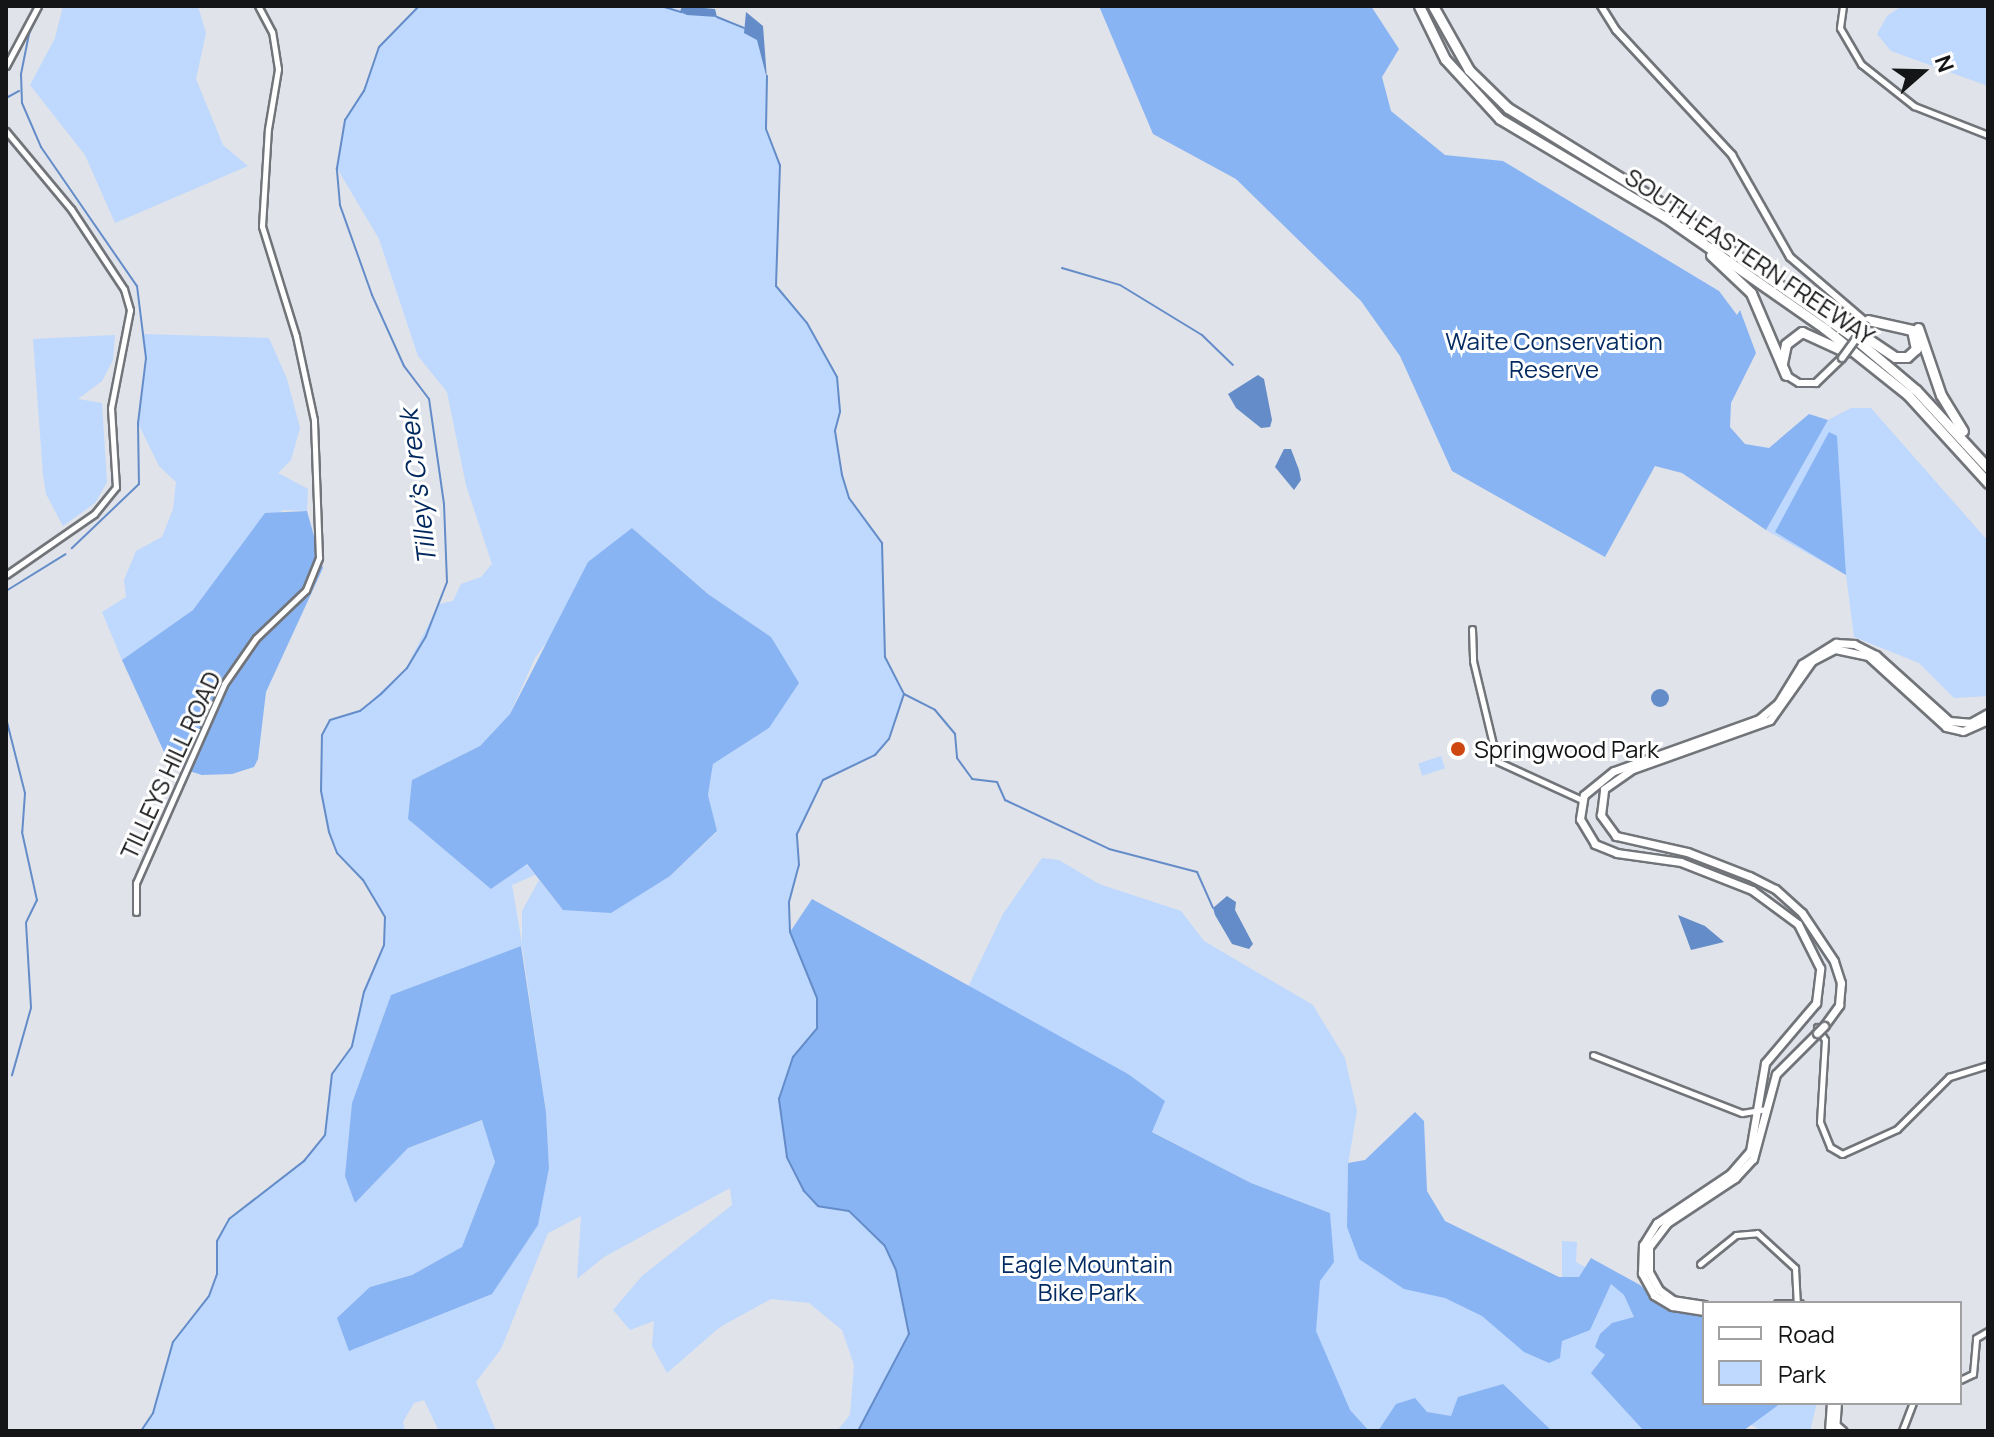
<!DOCTYPE html>
<style>
body{margin:0}
#map{position:relative;width:1994px;height:1437px;overflow:hidden;background:#e0e3e9;font-family:Manrope,sans-serif}
div>[style]{position:absolute}
.green>*{inset:0;background:#bed8fe;transform-origin:0 0}
.forest>*{inset:0;background:#89b4f3}
.water>*{inset:0;background:#638cc9}
.round{border-radius:50%}
.stream>*{height:2px;margin:-1px;padding:0 1px;transform-origin:1px;border-radius:1px;background:#638cc9}
.roads{filter:drop-shadow(2px 0 #717479) drop-shadow(-2px 0 #717479) drop-shadow(0 2px #717479) drop-shadow(0 -2px #717479)}
.minor>*{height:5px;margin:-2.5px;padding:0 2.5px;transform-origin:2.5px;border-radius:2.5px;background:#fff}
.tertiary>*{height:6px;margin:-3px;padding:0 3px;transform-origin:3px;border-radius:3px;background:#fff}
.secondary>*{height:7px;margin:-3.5px;padding:0 3.5px;transform-origin:3.5px;border-radius:3.5px;background:#fff}
.motorway>*{height:9px;margin:-4.5px;padding:0 4.5px;transform-origin:4.5px;border-radius:4.5px;background:#fff}
.bridges{filter:drop-shadow(2px 0 #717479) drop-shadow(-2px 0 #717479) drop-shadow(0 2px #717479) drop-shadow(0 -2px #717479)}
.tertiary-bridge>*{height:6px;margin:-3px;padding:0 3px;transform-origin:3px;border-radius:3px;background:#fff}
.secondary-bridge>*{height:7px;margin:-3.5px;padding:0 3.5px;transform-origin:3.5px;border-radius:3.5px;background:#fff}
.dots>*{width:22px;height:22px;translate:-50% -50%;box-sizing:border-box;border:4px solid #fff;border-radius:50%}
span{translate:-50% -50%;white-space:nowrap;text-align:center;line-height:1.15;-webkit-text-stroke:6px #fff;paint-order:stroke}
.street-label{font-size:24px;color:#141517}
.park-label{font-size:24px;color:#032b62}
.poi-label{font-size:24px;color:#141517}
.left{translate:0 -50%;text-align:left}
.water-label{font-size:26px;color:#00275d;font-style:italic}
.frame{position:absolute;inset:0;border:8px solid #141517;pointer-events:none}
.legend{position:absolute;left:1702px;top:1301px;width:260px;height:104px;box-sizing:border-box;background:#fff;border:2px solid #a1a1a2;margin:0;padding:10px 14px;list-style:none;font-size:24px;color:#141517}
.legend li{display:flex;align-items:center;gap:16px;height:40px}
.legend b{width:40px;border:2px solid #a1a1a2}
.north{position:absolute;left:1882px;top:32px;width:80px;height:80px;-webkit-text-stroke:6px #fff;paint-order:stroke;rotate:70deg;font-size:22px;font-weight:700;line-height:32px;text-align:center;color:#141517}
.north::after{content:'';display:block;margin:auto;width:28px;height:36px;background:#141517;clip-path:polygon(50% 0,100% 100%,50% 72%,0 100%)}
</style>
<div id="map">
<div class="green">
<div style="clip-path:polygon(63px 6px,198px 6px,206px 33px,196px 79px,223px 145px,248px 166px,115px 223px,85px 155px,30px 85px,55px 38px)"></div>
<div style="clip-path:polygon(evenodd,419px 6px,661px 6px,717px 17px,743px 27px,757px 39px,767px 79px,766px 129px,780px 165px,776px 286px,807px 323px,837px 377px,840px 412px,835px 431px,842px 475px,849px 498px,882px 543px,885px 657px,904px 694px,889px 739px,875px 755px,823px 780px,797px 834px,799px 865px,789px 902px,790px 932px,817px 998px,817px 1028px,793px 1057px,837px 1210px,849px 1211px,885px 1246px,896px 1270px,909px 1334px,858px 1431px,837px 1431px,850px 1415px,854px 1365px,842px 1330px,809px 1303px,771px 1299px,720px 1327px,667px 1373px,652px 1346px,654px 1321px,630px 1330px,613px 1310px,642px 1276px,732px 1205px,730px 1188px,604px 1257px,577px 1279px,581px 1216px,548px 1233px,501px 1349px,476px 1382px,496px 1431px,439px 1431px,424px 1400px,414px 1403px,403px 1422px,405px 1431px,141px 1431px,153px 1413px,173px 1342px,209px 1296px,217px 1274px,217px 1241px,229px 1219px,304px 1161px,325px 1135px,332px 1075px,352px 1046px,363px 992px,384px 945px,385px 916px,363px 880px,337px 853px,329px 832px,321px 791px,322px 735px,330px 720px,360px 711px,406px 668px,439px 604px,453px 601px,461px 584px,481px 577px,492px 564px,466px 485px,447px 392px,418px 356px,379px 239px,337px 168px,345px 120px,364px 91px,379px 47px,419px 6px,632px 528px,708px 594px,771px 637px,769px 728px,713px 764px,708px 795px,717px 832px,670px 876px,563px 910px,539px 880px,522px 911px,522px 944px,512px 885px,535px 875px,526px 864px,491px 889px,412px 780px,480px 746px,510px 714px,535px 658px,632px 528px,419px 6px,522px 946px,546px 1112px,549px 1168px,491px 1294px,370px 1287px,412px 1275px,463px 1247px,495px 1162px,483px 1120px,408px 1148px,354px 1203px,352px 1103px,391px 995px,522px 946px)"></div>
<div style="clip-path:polygon(1902px 6px,1988px 6px,1988px 86px,1891px 51px,1877px 34px,1887px 16px)"></div>
<div style="clip-path:polygon(143px 334px,269px 338px,287px 379px,300px 428px,291px 460px,278px 473px,308px 489px,307px 511px,283px 510px,255px 529px,193px 610px,122px 660px,102px 612px,126px 597px,124px 580px,136px 551px,162px 537px,173px 509px,176px 482px,159px 466px,138px 423px,146px 358px)"></div>
<div style="clip-path:polygon(115px 335px,113px 360px,102px 381px,78px 399px,102px 403px,107px 482px,95px 503px,63px 526px,46px 494px,43px 475px,33px 339px)"></div>
<div style="clip-path:polygon(1851px 408px,1871px 408px,1988px 541px,1988px 696px,1954px 698px,1919px 663px,1854px 637px,1846px 575px,1766px 530px,1828px 420px)"></div>
<div style="left:1441px;top:756px;width:13px;height:24px;rotate:72deg"></div>
<div style="clip-path:polygon(evenodd,1042px 858px,1059px 860px,1099px 884px,1181px 911px,1204px 941px,1313px 1005px,1345px 1058px,1357px 1111px,1348px 1164px,1347px 1227px,1562px 1317px,1562px 1241px,1577px 1242px,1576px 1262px,1670px 1314px,1704px 1403px,1817px 1403px,1810px 1431px,1762px 1431px,1739px 1418px,1738px 1431px,893px 1431px,1015px 1015px,968px 987px,1003px 914px,1042px 858px,1165px 1101px,1151px 1131px,1251px 1183px,1330px 1213px,1331px 1241px,1142px 1133px,1165px 1101px)"></div>
</div>
<div class="forest">
<div style="clip-path:polygon(1099px 6px,1371px 6px,1399px 49px,1382px 77px,1391px 111px,1445px 155px,1503px 161px,1719px 291px,1737px 315px,1740px 310px,1756px 353px,1731px 403px,1730px 427px,1745px 444px,1769px 448px,1809px 414px,1828px 420px,1766px 530px,1682px 473px,1655px 466px,1605px 557px,1452px 471px,1400px 356px,1361px 301px,1236px 179px,1153px 134px)"></div>
<div style="clip-path:polygon(1829px 432px,1837px 436px,1846px 575px,1775px 532px)"></div>
<div style="clip-path:polygon(307px 511px,323px 568px,266px 692px,258px 759px,254px 767px,232px 774px,202px 775px,170px 765px,122px 660px,193px 610px,265px 513px)"></div>
<div style="clip-path:polygon(632px 528px,708px 594px,771px 637px,799px 683px,769px 728px,713px 764px,708px 795px,717px 831px,670px 876px,611px 913px,563px 910px,527px 864px,491px 889px,408px 819px,412px 780px,480px 746px,510px 714px,588px 562px)"></div>
<div style="clip-path:polygon(812px 899px,1128px 1074px,1165px 1101px,1152px 1132px,1251px 1183px,1330px 1213px,1334px 1262px,1320px 1281px,1316px 1331px,1350px 1410px,1369px 1431px,858px 1431px,909px 1334px,896px 1270px,885px 1246px,849px 1211px,818px 1206px,804px 1191px,787px 1157px,779px 1099px,793px 1057px,817px 1028px,817px 998px,790px 932px)"></div>
<div style="clip-path:polygon(521px 946px,546px 1112px,549px 1168px,538px 1225px,492px 1294px,349px 1351px,337px 1318px,370px 1287px,412px 1275px,462px 1247px,495px 1162px,482px 1120px,408px 1148px,355px 1203px,345px 1176px,352px 1103px,391px 995px)"></div>
<div style="clip-path:polygon(1415px 1112px,1424px 1121px,1427px 1191px,1445px 1221px,1559px 1277px,1579px 1277px,1591px 1258px,1640px 1285px,1669px 1311px,1704px 1316px,1704px 1403px,1781px 1403px,1743px 1431px,1644px 1431px,1591px 1373px,1605px 1355px,1595px 1347px,1600px 1334px,1612px 1323px,1634px 1317px,1624px 1295px,1611px 1284px,1590px 1330px,1562px 1341px,1560px 1358px,1549px 1363px,1524px 1352px,1482px 1316px,1445px 1298px,1404px 1289px,1359px 1259px,1347px 1227px,1348px 1163px,1365px 1160px)"></div>
<div style="clip-path:polygon(1503px 1384px,1552px 1431px,1378px 1431px,1396px 1404px,1415px 1398px,1427px 1412px,1451px 1416px,1458px 1397px)"></div>
</div>
<div class="water">
<div style="clip-path:polygon(682px 6px,715px 9px,717px 17px,687px 15px,680px 12px)"></div>
<div style="clip-path:polygon(746px 12px,763px 26px,767px 79px,757px 40px,744px 33px)"></div>
<div style="clip-path:polygon(1258px 375px,1264px 379px,1272px 420px,1270px 427px,1261px 428px,1236px 408px,1228px 394px)"></div>
<div style="clip-path:polygon(1284px 449px,1291px 449px,1299px 470px,1301px 480px,1294px 490px,1275px 467px)"></div>
<div class="round" style="left:1651px;top:689px;width:18px;height:18px"></div>
<div style="clip-path:polygon(1227px 896px,1236px 902px,1235px 910px,1253px 944px,1249px 949px,1232px 944px,1215px 915px,1213px 908px)"></div>
<div style="clip-path:polygon(1678px 915px,1705px 926px,1724px 942px,1691px 950px)"></div>
</div>
<div class="stream">
<div style="left:42px;top:6px;width:31px;rotate:115deg"></div>
<div style="left:29px;top:34px;width:41px;rotate:101.3deg"></div>
<div style="left:21px;top:74px;width:29px;rotate:88deg"></div>
<div style="left:22px;top:103px;width:48px;rotate:66.6deg"></div>
<div style="left:41px;top:147px;width:169px;rotate:55.4deg"></div>
<div style="left:137px;top:286px;width:73px;rotate:82.9deg"></div>
<div style="left:146px;top:358px;width:65px;rotate:97deg"></div>
<div style="left:138px;top:423px;width:61px;rotate:89.1deg"></div>
<div style="left:139px;top:484px;width:93px;rotate:136.3deg"></div>
<div style="left:661px;top:6px;width:21px;rotate:17deg"></div>
<div style="left:717px;top:17px;width:29px;rotate:22deg"></div>
<div style="left:767px;top:76px;width:53px;rotate:91.1deg"></div>
<div style="left:766px;top:129px;width:39px;rotate:69deg"></div>
<div style="left:780px;top:165px;width:121px;rotate:91.9deg"></div>
<div style="left:776px;top:286px;width:48px;rotate:50deg"></div>
<div style="left:807px;top:323px;width:62px;rotate:60.9deg"></div>
<div style="left:837px;top:377px;width:35px;rotate:85deg"></div>
<div style="left:840px;top:412px;width:20px;rotate:105deg"></div>
<div style="left:835px;top:431px;width:45px;rotate:81deg"></div>
<div style="left:842px;top:475px;width:24px;rotate:73deg"></div>
<div style="left:849px;top:498px;width:56px;rotate:53.7deg"></div>
<div style="left:882px;top:543px;width:114px;rotate:88.5deg"></div>
<div style="left:885px;top:657px;width:42px;rotate:62.8deg"></div>
<div style="left:904px;top:694px;width:35px;rotate:27deg"></div>
<div style="left:935px;top:710px;width:31px;rotate:50deg"></div>
<div style="left:955px;top:734px;width:24px;rotate:85deg"></div>
<div style="left:957px;top:758px;width:26px;rotate:54deg"></div>
<div style="left:972px;top:779px;width:25px;rotate:7deg"></div>
<div style="left:997px;top:782px;width:20px;rotate:66deg"></div>
<div style="left:1005px;top:800px;width:115px;rotate:25.2deg"></div>
<div style="left:1109px;top:849px;width:91px;rotate:14.6deg"></div>
<div style="left:1197px;top:872px;width:39px;rotate:66deg"></div>
<div style="left:6px;top:98px;width:15px;rotate:-28deg"></div>
<div style="left:1062px;top:268px;width:60px;rotate:16.3deg"></div>
<div style="left:1120px;top:285px;width:96px;rotate:31.4deg"></div>
<div style="left:1202px;top:335px;width:43px;rotate:44.1deg"></div>
<div style="left:6px;top:591px;width:70px;rotate:-31.7deg"></div>
<div style="left:6px;top:718px;width:77px;rotate:75.8deg"></div>
<div style="left:25px;top:793px;width:39px;rotate:94deg"></div>
<div style="left:22px;top:832px;width:70px;rotate:77.6deg"></div>
<div style="left:37px;top:900px;width:25px;rotate:116deg"></div>
<div style="left:26px;top:923px;width:85px;rotate:86.6deg"></div>
<div style="left:31px;top:1008px;width:70px;rotate:105.8deg"></div>
<div style="left:141px;top:1431px;width:22px;rotate:-56deg"></div>
<div style="left:153px;top:1413px;width:74px;rotate:-74.3deg"></div>
<div style="left:173px;top:1342px;width:58px;rotate:-52deg"></div>
<div style="left:209px;top:1296px;width:23px;rotate:-70deg"></div>
<div style="left:217px;top:1274px;width:33px;rotate:-90deg"></div>
<div style="left:217px;top:1241px;width:25px;rotate:-61deg"></div>
<div style="left:229px;top:1219px;width:95px;rotate:-37.7deg"></div>
<div style="left:304px;top:1161px;width:33px;rotate:-51deg"></div>
<div style="left:325px;top:1135px;width:61px;rotate:-83.5deg"></div>
<div style="left:332px;top:1074px;width:34px;rotate:-54deg"></div>
<div style="left:352px;top:1046px;width:55px;rotate:-77.5deg"></div>
<div style="left:364px;top:992px;width:51px;rotate:-66.9deg"></div>
<div style="left:384px;top:945px;width:28px;rotate:-88deg"></div>
<div style="left:385px;top:917px;width:43px;rotate:-120.7deg"></div>
<div style="left:363px;top:880px;width:37px;rotate:-134deg"></div>
<div style="left:337px;top:853px;width:22px;rotate:-111deg"></div>
<div style="left:329px;top:832px;width:42px;rotate:-101deg"></div>
<div style="left:321px;top:791px;width:56px;rotate:-89deg"></div>
<div style="left:322px;top:735px;width:17px;rotate:-62deg"></div>
<div style="left:330px;top:720px;width:31px;rotate:-17deg"></div>
<div style="left:360px;top:711px;width:27px;rotate:-39deg"></div>
<div style="left:381px;top:694px;width:37px;rotate:-45deg"></div>
<div style="left:407px;top:668px;width:37px;rotate:-59deg"></div>
<div style="left:426px;top:636px;width:58px;rotate:-68.7deg"></div>
<div style="left:447px;top:582px;width:78px;rotate:-92.2deg"></div>
<div style="left:444px;top:504px;width:106px;rotate:-98.1deg"></div>
<div style="left:429px;top:399px;width:41px;rotate:-127.1deg"></div>
<div style="left:404px;top:366px;width:78px;rotate:-114.3deg"></div>
<div style="left:372px;top:295px;width:96px;rotate:-109.6deg"></div>
<div style="left:340px;top:205px;width:37px;rotate:-95deg"></div>
<div style="left:337px;top:168px;width:49px;rotate:-80.5deg"></div>
<div style="left:345px;top:120px;width:35px;rotate:-57deg"></div>
<div style="left:364px;top:91px;width:46px;rotate:-71.2deg"></div>
<div style="left:379px;top:47px;width:57px;rotate:-45.7deg"></div>
<div style="left:858px;top:1431px;width:110px;rotate:-62.3deg"></div>
<div style="left:909px;top:1334px;width:65px;rotate:-101.5deg"></div>
<div style="left:896px;top:1270px;width:26px;rotate:-115deg"></div>
<div style="left:885px;top:1246px;width:50px;rotate:-135.8deg"></div>
<div style="left:849px;top:1211px;width:31px;rotate:-171deg"></div>
<div style="left:818px;top:1206px;width:21px;rotate:-133deg"></div>
<div style="left:804px;top:1191px;width:38px;rotate:-117deg"></div>
<div style="left:787px;top:1157px;width:59px;rotate:-97.9deg"></div>
<div style="left:779px;top:1099px;width:44px;rotate:-71.6deg"></div>
<div style="left:793px;top:1057px;width:38px;rotate:-50deg"></div>
<div style="left:817px;top:1028px;width:30px;rotate:-90deg"></div>
<div style="left:817px;top:998px;width:71px;rotate:-112.2deg"></div>
<div style="left:790px;top:932px;width:30px;rotate:-92deg"></div>
<div style="left:789px;top:902px;width:38px;rotate:-75deg"></div>
<div style="left:799px;top:865px;width:31px;rotate:-94deg"></div>
<div style="left:797px;top:834px;width:60px;rotate:-64.3deg"></div>
<div style="left:823px;top:780px;width:58px;rotate:-25.7deg"></div>
<div style="left:875px;top:755px;width:21px;rotate:-49deg"></div>
<div style="left:889px;top:739px;width:47px;rotate:-71.6deg"></div>
</div>
<div class="roads">
<div class="minor">
<div style="left:1843px;top:6px;width:22px;rotate:98deg"></div>
<div style="left:1840px;top:28px;width:42px;rotate:59.7deg"></div>
<div style="left:1861px;top:64px;width:68px;rotate:38.4deg"></div>
<div style="left:1914px;top:106px;width:79px;rotate:21.4deg"></div>
<div style="left:6px;top:66px;width:68px;rotate:-61.9deg"></div>
<div style="left:6px;top:131px;width:102px;rotate:50.2deg"></div>
<div style="left:71px;top:209px;width:96px;rotate:56.5deg"></div>
<div style="left:124px;top:289px;width:22px;rotate:74deg"></div>
<div style="left:130px;top:310px;width:100px;rotate:101deg"></div>
<div style="left:111px;top:408px;width:79px;rotate:86.4deg"></div>
<div style="left:116px;top:487px;width:35px;rotate:129deg"></div>
<div style="left:94px;top:514px;width:107px;rotate:145.3deg"></div>
<div style="left:1472px;top:629px;width:32px;rotate:88deg"></div>
<div style="left:1473px;top:661px;width:103px;rotate:76.5deg"></div>
<div style="left:1497px;top:761px;width:94px;rotate:24.6deg"></div>
<div style="left:136px;top:912px;width:29px;rotate:-90deg"></div>
<div style="left:136px;top:883px;width:218px;rotate:-66.1deg"></div>
<div style="left:224px;top:684px;width:56px;rotate:-55.2deg"></div>
<div style="left:256px;top:638px;width:69px;rotate:-43.8deg"></div>
<div style="left:306px;top:590px;width:35px;rotate:-68deg"></div>
<div style="left:319px;top:558px;width:138px;rotate:-92.1deg"></div>
<div style="left:314px;top:420px;width:86px;rotate:-102.1deg"></div>
<div style="left:296px;top:336px;width:115px;rotate:-107.2deg"></div>
<div style="left:262px;top:226px;width:97px;rotate:-86.5deg"></div>
<div style="left:268px;top:129px;width:61px;rotate:-80.5deg"></div>
<div style="left:278px;top:69px;width:37px;rotate:-99deg"></div>
<div style="left:272px;top:32px;width:30px;rotate:-118deg"></div>
<div style="left:1817px;top:1027px;width:15px;rotate:58deg"></div>
<div style="left:1825px;top:1040px;width:82px;rotate:93.5deg"></div>
<div style="left:1820px;top:1122px;width:27px;rotate:68deg"></div>
<div style="left:1830px;top:1147px;width:14px;rotate:30deg"></div>
<div style="left:1842px;top:1154px;width:60px;rotate:-24.4deg"></div>
<div style="left:1897px;top:1129px;width:74px;rotate:-45deg"></div>
<div style="left:1949px;top:1077px;width:41px;rotate:-17.1deg"></div>
<div style="left:1593px;top:1055px;width:160px;rotate:21.3deg"></div>
<div style="left:1742px;top:1113px;width:25px;rotate:-9deg"></div>
<div style="left:1700px;top:1264px;width:46px;rotate:-38.9deg"></div>
<div style="left:1736px;top:1235px;width:21px;rotate:-5deg"></div>
<div style="left:1757px;top:1233px;width:52px;rotate:42.6deg"></div>
<div style="left:1795px;top:1268px;width:33px;rotate:87deg"></div>
<div style="left:1777px;top:1303px;width:23px"></div>
<div style="left:1960px;top:1380px;width:14px;rotate:-25deg"></div>
<div style="left:1973px;top:1374px;width:36px;rotate:-85deg"></div>
<div style="left:1976px;top:1338px;width:14px;rotate:-30deg"></div>
<div style="left:1834px;top:1422px;width:13px;rotate:42deg"></div>
<div style="left:1902px;top:1431px;width:30px;rotate:-69deg"></div>
</div>
<div class="tertiary">
<div style="left:1601px;top:6px;width:28px;rotate:58deg"></div>
<div style="left:1616px;top:30px;width:171px;rotate:47.1deg"></div>
<div style="left:1732px;top:155px;width:117px;rotate:60.4deg"></div>
<div style="left:1790px;top:257px;width:101px;rotate:40.6deg"></div>
<div style="left:1786px;top:375px;width:15px;rotate:32deg"></div>
<div style="left:1799px;top:383px;width:17px"></div>
<div style="left:1816px;top:383px;width:36px;rotate:-44deg"></div>
</div>
<div class="secondary">
<div style="left:1824px;top:1026px;width:26px;rotate:-54deg"></div>
<div style="left:1839px;top:1005px;width:22px;rotate:-85deg"></div>
<div style="left:1841px;top:983px;width:23px;rotate:-108deg"></div>
<div style="left:1834px;top:961px;width:58px;rotate:-123.7deg"></div>
<div style="left:1802px;top:913px;width:36px;rotate:-138deg"></div>
<div style="left:1775px;top:889px;width:29px;rotate:-153deg"></div>
<div style="left:1749px;top:876px;width:66px;rotate:-158.8deg"></div>
<div style="left:1687px;top:852px;width:73px;rotate:-167.3deg"></div>
<div style="left:1616px;top:836px;width:26px;rotate:-126deg"></div>
<div style="left:1601px;top:815px;width:26px;rotate:-83deg"></div>
<div style="left:1604px;top:789px;width:35px;rotate:-35deg"></div>
<div style="left:1633px;top:769px;width:145px;rotate:-19.7deg"></div>
<div style="left:1770px;top:720px;width:72px;rotate:-54.6deg"></div>
<div style="left:1812px;top:661px;width:26px;rotate:-28deg"></div>
<div style="left:1835px;top:649px;width:34px;rotate:12deg"></div>
<div style="left:1868px;top:656px;width:105px;rotate:42.3deg"></div>
<div style="left:1946px;top:727px;width:17px;rotate:13deg"></div>
<div style="left:1963px;top:731px;width:27px;rotate:-24deg"></div>
<div style="left:1704px;top:1305px;width:31px;rotate:-171deg"></div>
<div style="left:1673px;top:1300px;width:17px;rotate:-144deg"></div>
<div style="left:1659px;top:1290px;width:21px;rotate:-119deg"></div>
<div style="left:1649px;top:1272px;width:25px;rotate:-90deg"></div>
<div style="left:1649px;top:1247px;width:30px;rotate:-53deg"></div>
<div style="left:1667px;top:1223px;width:82px;rotate:-33.5deg"></div>
<div style="left:1735px;top:1178px;width:26px;rotate:-47deg"></div>
<div style="left:1753px;top:1159px;width:88px;rotate:-74.9deg"></div>
<div style="left:1776px;top:1074px;width:58px;rotate:-45deg"></div>
<div style="left:1704px;top:1311px;width:32px;rotate:-171deg"></div>
<div style="left:1672px;top:1306px;width:21px;rotate:-149deg"></div>
<div style="left:1654px;top:1295px;width:25px;rotate:-119deg"></div>
<div style="left:1642px;top:1273px;width:28px;rotate:-88deg"></div>
<div style="left:1643px;top:1245px;width:26px;rotate:-58deg"></div>
<div style="left:1657px;top:1223px;width:88px;rotate:-33.9deg"></div>
<div style="left:1730px;top:1174px;width:30px;rotate:-49deg"></div>
<div style="left:1750px;top:1151px;width:89px;rotate:-80.3deg"></div>
<div style="left:1765px;top:1063px;width:79px;rotate:-49.6deg"></div>
<div style="left:1816px;top:1003px;width:35px;rotate:-83deg"></div>
<div style="left:1820px;top:968px;width:49px;rotate:-116.6deg"></div>
<div style="left:1798px;top:924px;width:57px;rotate:-143.5deg"></div>
<div style="left:1752px;top:890px;width:76px;rotate:-158.5deg"></div>
<div style="left:1681px;top:862px;width:65px;rotate:-172deg"></div>
<div style="left:1617px;top:853px;width:24px;rotate:-158deg"></div>
<div style="left:1595px;top:844px;width:29px;rotate:-121deg"></div>
<div style="left:1580px;top:819px;width:24px;rotate:-81deg"></div>
<div style="left:1584px;top:795px;width:38px;rotate:-39deg"></div>
<div style="left:1614px;top:771px;width:154px;rotate:-19.7deg"></div>
<div style="left:1759px;top:719px;width:25px;rotate:-40deg"></div>
<div style="left:1778px;top:703px;width:46px;rotate:-58.4deg"></div>
<div style="left:1802px;top:664px;width:40px;rotate:-32deg"></div>
<div style="left:1836px;top:643px;width:18px;rotate:3deg"></div>
<div style="left:1854px;top:644px;width:25px;rotate:27deg"></div>
<div style="left:1876px;top:655px;width:98px;rotate:42.1deg"></div>
<div style="left:1949px;top:721px;width:21px;rotate:5deg"></div>
<div style="left:1970px;top:723px;width:21px;rotate:-29deg"></div>
<div style="left:1829px;top:1431px;width:28px;rotate:-86deg"></div>
<div style="left:1835px;top:1431px;width:28px;rotate:-86deg"></div>
</div>
<div class="motorway">
<div style="left:1419px;top:6px;width:59px;rotate:63.9deg"></div>
<div style="left:1445px;top:59px;width:81px;rotate:47.5deg"></div>
<div style="left:1500px;top:119px;width:192px;rotate:30.7deg"></div>
<div style="left:1665px;top:217px;width:194px;rotate:34.9deg"></div>
<div style="left:1824px;top:328px;width:107px;rotate:38.6deg"></div>
<div style="left:1908px;top:395px;width:119px;rotate:47.7deg"></div>
<div style="left:1433px;top:6px;width:73px;rotate:60.6deg"></div>
<div style="left:1469px;top:70px;width:54px;rotate:44.3deg"></div>
<div style="left:1508px;top:108px;width:192px;rotate:31.8deg"></div>
<div style="left:1671px;top:209px;width:223px;rotate:35.1deg"></div>
<div style="left:1853px;top:337px;width:82px;rotate:40.1deg"></div>
<div style="left:1916px;top:390px;width:106px;rotate:47.3deg"></div>
<div style="left:1711px;top:255px;width:55px;rotate:43.5deg"></div>
<div style="left:1751px;top:293px;width:89px;rotate:66.9deg"></div>
<div style="left:1831px;top:314px;width:77px;rotate:33.9deg"></div>
<div style="left:1895px;top:357px;width:12px"></div>
<div style="left:1907px;top:357px;width:12px;rotate:-42deg"></div>
<div style="left:1916px;top:349px;width:19px;rotate:-102deg"></div>
<div style="left:1912px;top:330px;width:45px;rotate:-167.2deg"></div>
<div style="left:1918px;top:328px;width:71px;rotate:71.1deg"></div>
<div style="left:1941px;top:395px;width:42px;rotate:58.6deg"></div>
<div style="left:1782px;top:363px;width:19px;rotate:-78deg"></div>
<div style="left:1786px;top:344px;width:20px;rotate:-37deg"></div>
<div style="left:1802px;top:332px;width:48px;rotate:24.4deg"></div>
</div>
</div>
<div class="bridges">
<div class="tertiary-bridge">
<div style="left:1842px;top:358px;width:39px;rotate:-54deg"></div>
</div>
<div class="secondary-bridge">
<div style="left:1817px;top:1033px;width:10px;rotate:-45deg"></div>
</div>
</div>
<div class="dots">
<div style="left:1458px;top:749px;background:#ce4711"></div>
</div>
<div class="street-label">
<span style="left:1750px;top:256px;rotate:34deg">SOUTH EASTERN FREEWAY</span>
<span style="left:170px;top:765px;rotate:-65deg">TILLEYS HILL ROAD</span>
</div>
<div class="park-label">
<span style="left:1554px;top:355px">Waite Conservation<br>Reserve</span>
<span style="left:1087px;top:1278px">Eagle Mountain<br>Bike Park</span>
</div>
<div class="poi-label">
<span class="left" style="left:1474px;top:749px">Springwood Park</span>
</div>
<div class="water-label">
<span style="left:418px;top:487px;rotate:-97deg">Tilley's Creek</span>
</div>
<div class="frame"></div>
<ul class="legend">
<li><b style="height:10px;background:#fff"></b>Road</li>
<li><b style="height:22px;background:#bed8fe"></b>Park</li>
</ul>
<div class="north">N</div>
</div>
